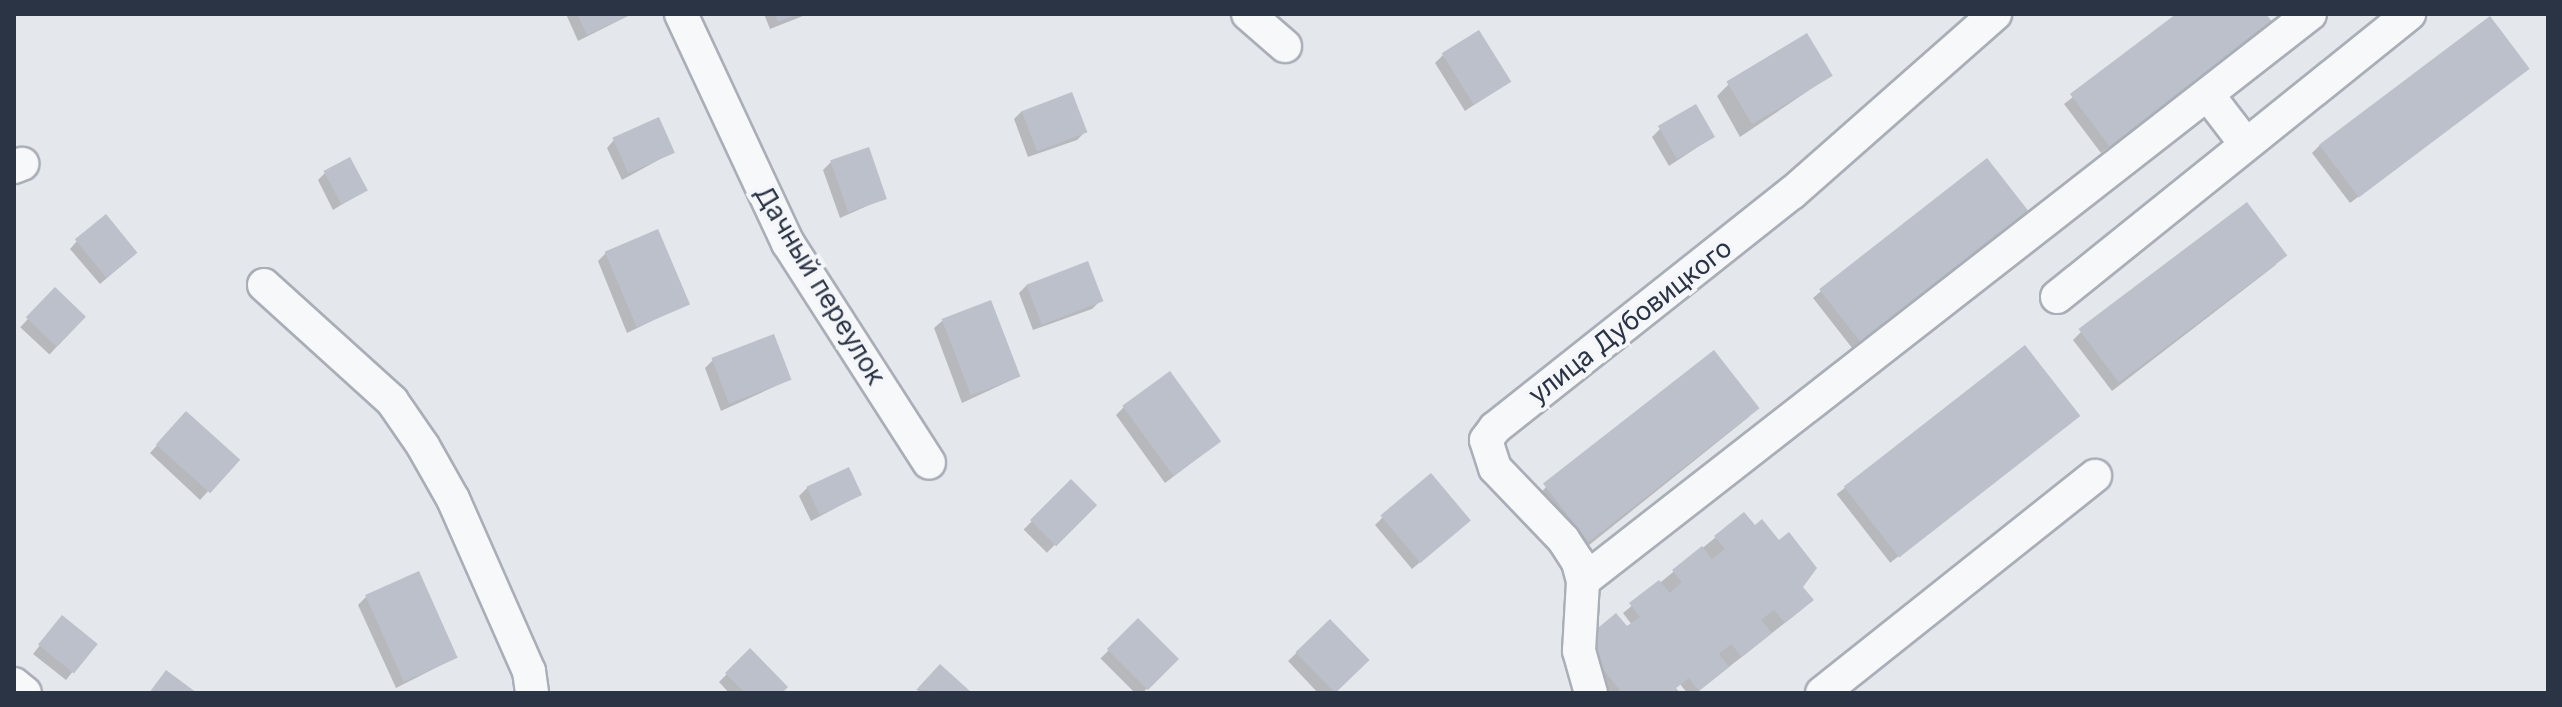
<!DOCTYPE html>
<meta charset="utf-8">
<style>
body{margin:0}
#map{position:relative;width:2562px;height:707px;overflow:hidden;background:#e4e7ec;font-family:Inter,sans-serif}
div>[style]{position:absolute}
.shadow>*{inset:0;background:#0003;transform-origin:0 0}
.building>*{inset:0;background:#bbc0ca;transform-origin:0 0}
.roads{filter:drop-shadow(2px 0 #a9aeb7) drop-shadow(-2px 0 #a9aeb7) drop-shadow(0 2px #a9aeb7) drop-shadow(0 -2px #a9aeb7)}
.minor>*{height:32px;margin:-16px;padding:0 16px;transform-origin:16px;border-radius:16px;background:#f7f8fa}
span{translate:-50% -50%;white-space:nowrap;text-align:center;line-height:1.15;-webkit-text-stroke:8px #f4f6f9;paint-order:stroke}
.street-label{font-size:26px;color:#2b3445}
.frame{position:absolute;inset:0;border:16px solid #2b3445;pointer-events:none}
</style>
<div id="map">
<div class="shadow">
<div style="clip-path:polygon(566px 14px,632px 14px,578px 41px)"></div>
<div style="clip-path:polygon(764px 14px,808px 14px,770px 29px)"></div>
<div style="clip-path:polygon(2180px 14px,2264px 14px,2262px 31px,2101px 153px,2064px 104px)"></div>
<div style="clip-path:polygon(1443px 55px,1509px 81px,1465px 111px,1435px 63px)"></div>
<div style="clip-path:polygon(2527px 69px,2350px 203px,2312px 153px,2320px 145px)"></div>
<div style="clip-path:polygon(1830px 76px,1740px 137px,1717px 96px,1729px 84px)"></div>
<div style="clip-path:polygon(1022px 111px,1085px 132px,1077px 140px,1028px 157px,1014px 119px)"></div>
<div style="clip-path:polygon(1660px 129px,1713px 137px,1669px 166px,1652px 137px)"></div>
<div style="clip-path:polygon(614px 140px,673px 152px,622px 180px,607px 148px)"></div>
<div style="clip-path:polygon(831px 162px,885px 198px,840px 218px,823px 170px)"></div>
<div style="clip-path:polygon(326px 172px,365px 190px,333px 210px,318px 180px)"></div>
<div style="clip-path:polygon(2022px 224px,1856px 353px,1813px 298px,1821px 291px)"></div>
<div style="clip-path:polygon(77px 241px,128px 260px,100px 284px,70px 249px)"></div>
<div style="clip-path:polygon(606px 253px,687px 304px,627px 333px,598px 261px)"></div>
<div style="clip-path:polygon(2277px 264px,2112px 391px,2073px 340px,2081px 332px)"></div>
<div style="clip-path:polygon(1027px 285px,1100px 301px,1092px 309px,1033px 330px,1019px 293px)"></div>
<div style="left:55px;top:290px;width:40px;height:51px;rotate:43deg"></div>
<div style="clip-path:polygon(942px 321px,1018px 377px,962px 403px,934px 328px)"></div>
<div style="left:2025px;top:347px;width:87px;height:239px;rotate:52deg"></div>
<div style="clip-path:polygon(713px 360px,789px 380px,721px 411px,705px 368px)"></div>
<div style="clip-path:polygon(1124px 407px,1219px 442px,1165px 483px,1116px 415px)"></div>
<div style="clip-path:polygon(1750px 416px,1583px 550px,1539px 495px,1546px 487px)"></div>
<div style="clip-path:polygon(178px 422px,237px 460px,200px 500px,150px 453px)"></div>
<div style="left:1071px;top:482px;width:33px;height:67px;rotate:45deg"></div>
<div style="clip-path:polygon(807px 488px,860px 495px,811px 521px,799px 496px)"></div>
<div style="clip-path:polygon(1383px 517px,1460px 528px,1412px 569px,1375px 525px)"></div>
<div style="clip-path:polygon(1716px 537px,1801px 587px,1800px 611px,1696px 693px,1687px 693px,1680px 684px,1674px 689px,1677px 693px,1608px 693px,1585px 664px,1580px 646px,1632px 625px,1623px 613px)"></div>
<div style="clip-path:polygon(366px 597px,455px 658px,396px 688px,358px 605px)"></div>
<div style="left:1138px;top:621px;width:54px;height:53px;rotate:45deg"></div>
<div style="clip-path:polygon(1330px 621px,1367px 660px,1332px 693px,1318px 693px,1288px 661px)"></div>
<div style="clip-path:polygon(55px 626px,95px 644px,66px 680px,33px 654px)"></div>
<div style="clip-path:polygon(750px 651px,779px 693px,729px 693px,719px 682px)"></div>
<div style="clip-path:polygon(940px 667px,969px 693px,916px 693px)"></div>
</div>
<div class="building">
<div style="clip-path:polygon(577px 14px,632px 14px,587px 35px)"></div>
<div style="clip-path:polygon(775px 14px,799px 14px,778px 22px)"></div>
<div style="clip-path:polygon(2176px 14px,2266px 14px,2273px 23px,2110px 147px,2070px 94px)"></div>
<div style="left:2490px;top:16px;width:66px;height:214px;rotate:53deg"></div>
<div style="left:1479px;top:30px;width:61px;height:44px;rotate:58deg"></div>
<div style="left:1807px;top:33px;width:50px;height:94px;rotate:59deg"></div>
<div style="left:1072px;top:92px;width:43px;height:54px;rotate:69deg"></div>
<div style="left:1696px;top:104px;width:38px;height:44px;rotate:60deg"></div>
<div style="left:659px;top:117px;width:39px;height:51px;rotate:66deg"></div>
<div style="left:869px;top:147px;width:55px;height:41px;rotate:71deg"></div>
<div style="left:350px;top:157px;width:38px;height:30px;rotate:62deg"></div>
<div style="left:1987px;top:158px;width:73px;height:213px;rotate:52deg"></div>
<div style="left:2247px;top:202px;width:67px;height:211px;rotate:53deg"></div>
<div style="left:106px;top:214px;width:50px;height:40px;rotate:51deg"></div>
<div style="left:658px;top:229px;width:82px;height:58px;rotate:67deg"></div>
<div style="left:1088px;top:261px;width:43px;height:66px;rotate:69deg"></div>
<div style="left:55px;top:287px;width:43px;height:42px;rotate:44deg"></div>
<div style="left:991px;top:300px;width:82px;height:53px;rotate:69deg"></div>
<div style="left:774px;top:334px;width:49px;height:67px;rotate:69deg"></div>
<div style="left:2025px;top:345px;width:90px;height:230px;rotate:52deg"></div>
<div style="left:1714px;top:350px;width:74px;height:217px;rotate:52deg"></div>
<div style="left:1170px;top:371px;width:87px;height:59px;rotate:54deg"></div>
<div style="left:186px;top:411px;width:73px;height:45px;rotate:42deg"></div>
<div style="left:849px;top:467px;width:31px;height:47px;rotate:65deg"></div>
<div style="left:1431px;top:473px;width:62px;height:66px;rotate:50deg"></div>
<div style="left:1071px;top:479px;width:37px;height:58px;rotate:45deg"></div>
<div style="clip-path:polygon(1744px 512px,1755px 525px,1762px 519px,1779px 540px,1789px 532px,1817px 568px,1803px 587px,1814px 600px,1785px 623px,1774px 610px,1761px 620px,1772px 633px,1742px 657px,1731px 644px,1719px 654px,1729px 667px,1699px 691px,1689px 678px,1676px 688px,1680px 693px,1622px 693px,1592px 655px,1597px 650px,1587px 637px,1616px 613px,1627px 626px,1640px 617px,1629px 603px,1659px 580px,1670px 593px,1682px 582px,1672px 570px,1702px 546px,1712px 559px,1725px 549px,1714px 536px)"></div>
<div style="left:419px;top:571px;width:95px;height:59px;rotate:66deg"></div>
<div style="left:62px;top:615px;width:46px;height:38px;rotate:39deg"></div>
<div style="left:1138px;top:618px;width:58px;height:44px;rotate:45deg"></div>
<div style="left:1330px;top:619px;width:57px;height:48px;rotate:46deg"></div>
<div style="clip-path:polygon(750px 648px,788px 687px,782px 693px,745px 693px,725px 673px)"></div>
<div style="clip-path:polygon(940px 664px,972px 693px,916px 690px)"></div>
<div style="clip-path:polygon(166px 670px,197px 693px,149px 693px)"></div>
</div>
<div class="roads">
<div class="minor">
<div style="left:681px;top:14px;width:253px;rotate:65deg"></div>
<div style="left:788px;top:243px;width:261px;rotate:57.3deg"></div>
<div style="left:1248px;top:14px;width:49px;rotate:40.9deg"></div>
<div style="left:2208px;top:95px;width:59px;rotate:52.5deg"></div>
<div style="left:14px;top:167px;width:9px;rotate:-21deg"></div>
<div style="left:264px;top:285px;width:173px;rotate:42.2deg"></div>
<div style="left:392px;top:401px;width:55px;rotate:55.4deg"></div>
<div style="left:423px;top:446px;width:61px;rotate:60.5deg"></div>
<div style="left:453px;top:499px;width:188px;rotate:66.2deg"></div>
<div style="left:529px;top:671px;width:22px;rotate:82deg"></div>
<div style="left:2057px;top:297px;width:452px;rotate:-38.8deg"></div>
<div style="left:1583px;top:581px;width:922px;rotate:-37.95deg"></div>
<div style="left:14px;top:684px;width:14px;rotate:39deg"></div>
<div style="left:1591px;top:693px;width:44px;rotate:-105.9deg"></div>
<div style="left:1579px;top:651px;width:70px;rotate:-86.7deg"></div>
<div style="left:1583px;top:581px;width:20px;rotate:-105deg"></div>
<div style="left:1578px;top:562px;width:27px;rotate:-123deg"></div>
<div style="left:1563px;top:539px;width:98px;rotate:-133.8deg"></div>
<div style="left:1495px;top:468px;width:29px;rotate:-108deg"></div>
<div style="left:1486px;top:440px;width:15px;rotate:-53deg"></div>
<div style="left:1495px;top:428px;width:379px;rotate:-38.4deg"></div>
<div style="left:1792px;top:193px;width:271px;rotate:-41.4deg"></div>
<div style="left:1822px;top:693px;width:349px;rotate:-38.5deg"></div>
</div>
</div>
<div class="street-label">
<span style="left:820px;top:285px;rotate:59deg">Дачный переулок</span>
<span style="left:1630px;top:321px;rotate:-38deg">улица Дубовицкого</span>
</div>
<div class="frame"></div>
</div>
